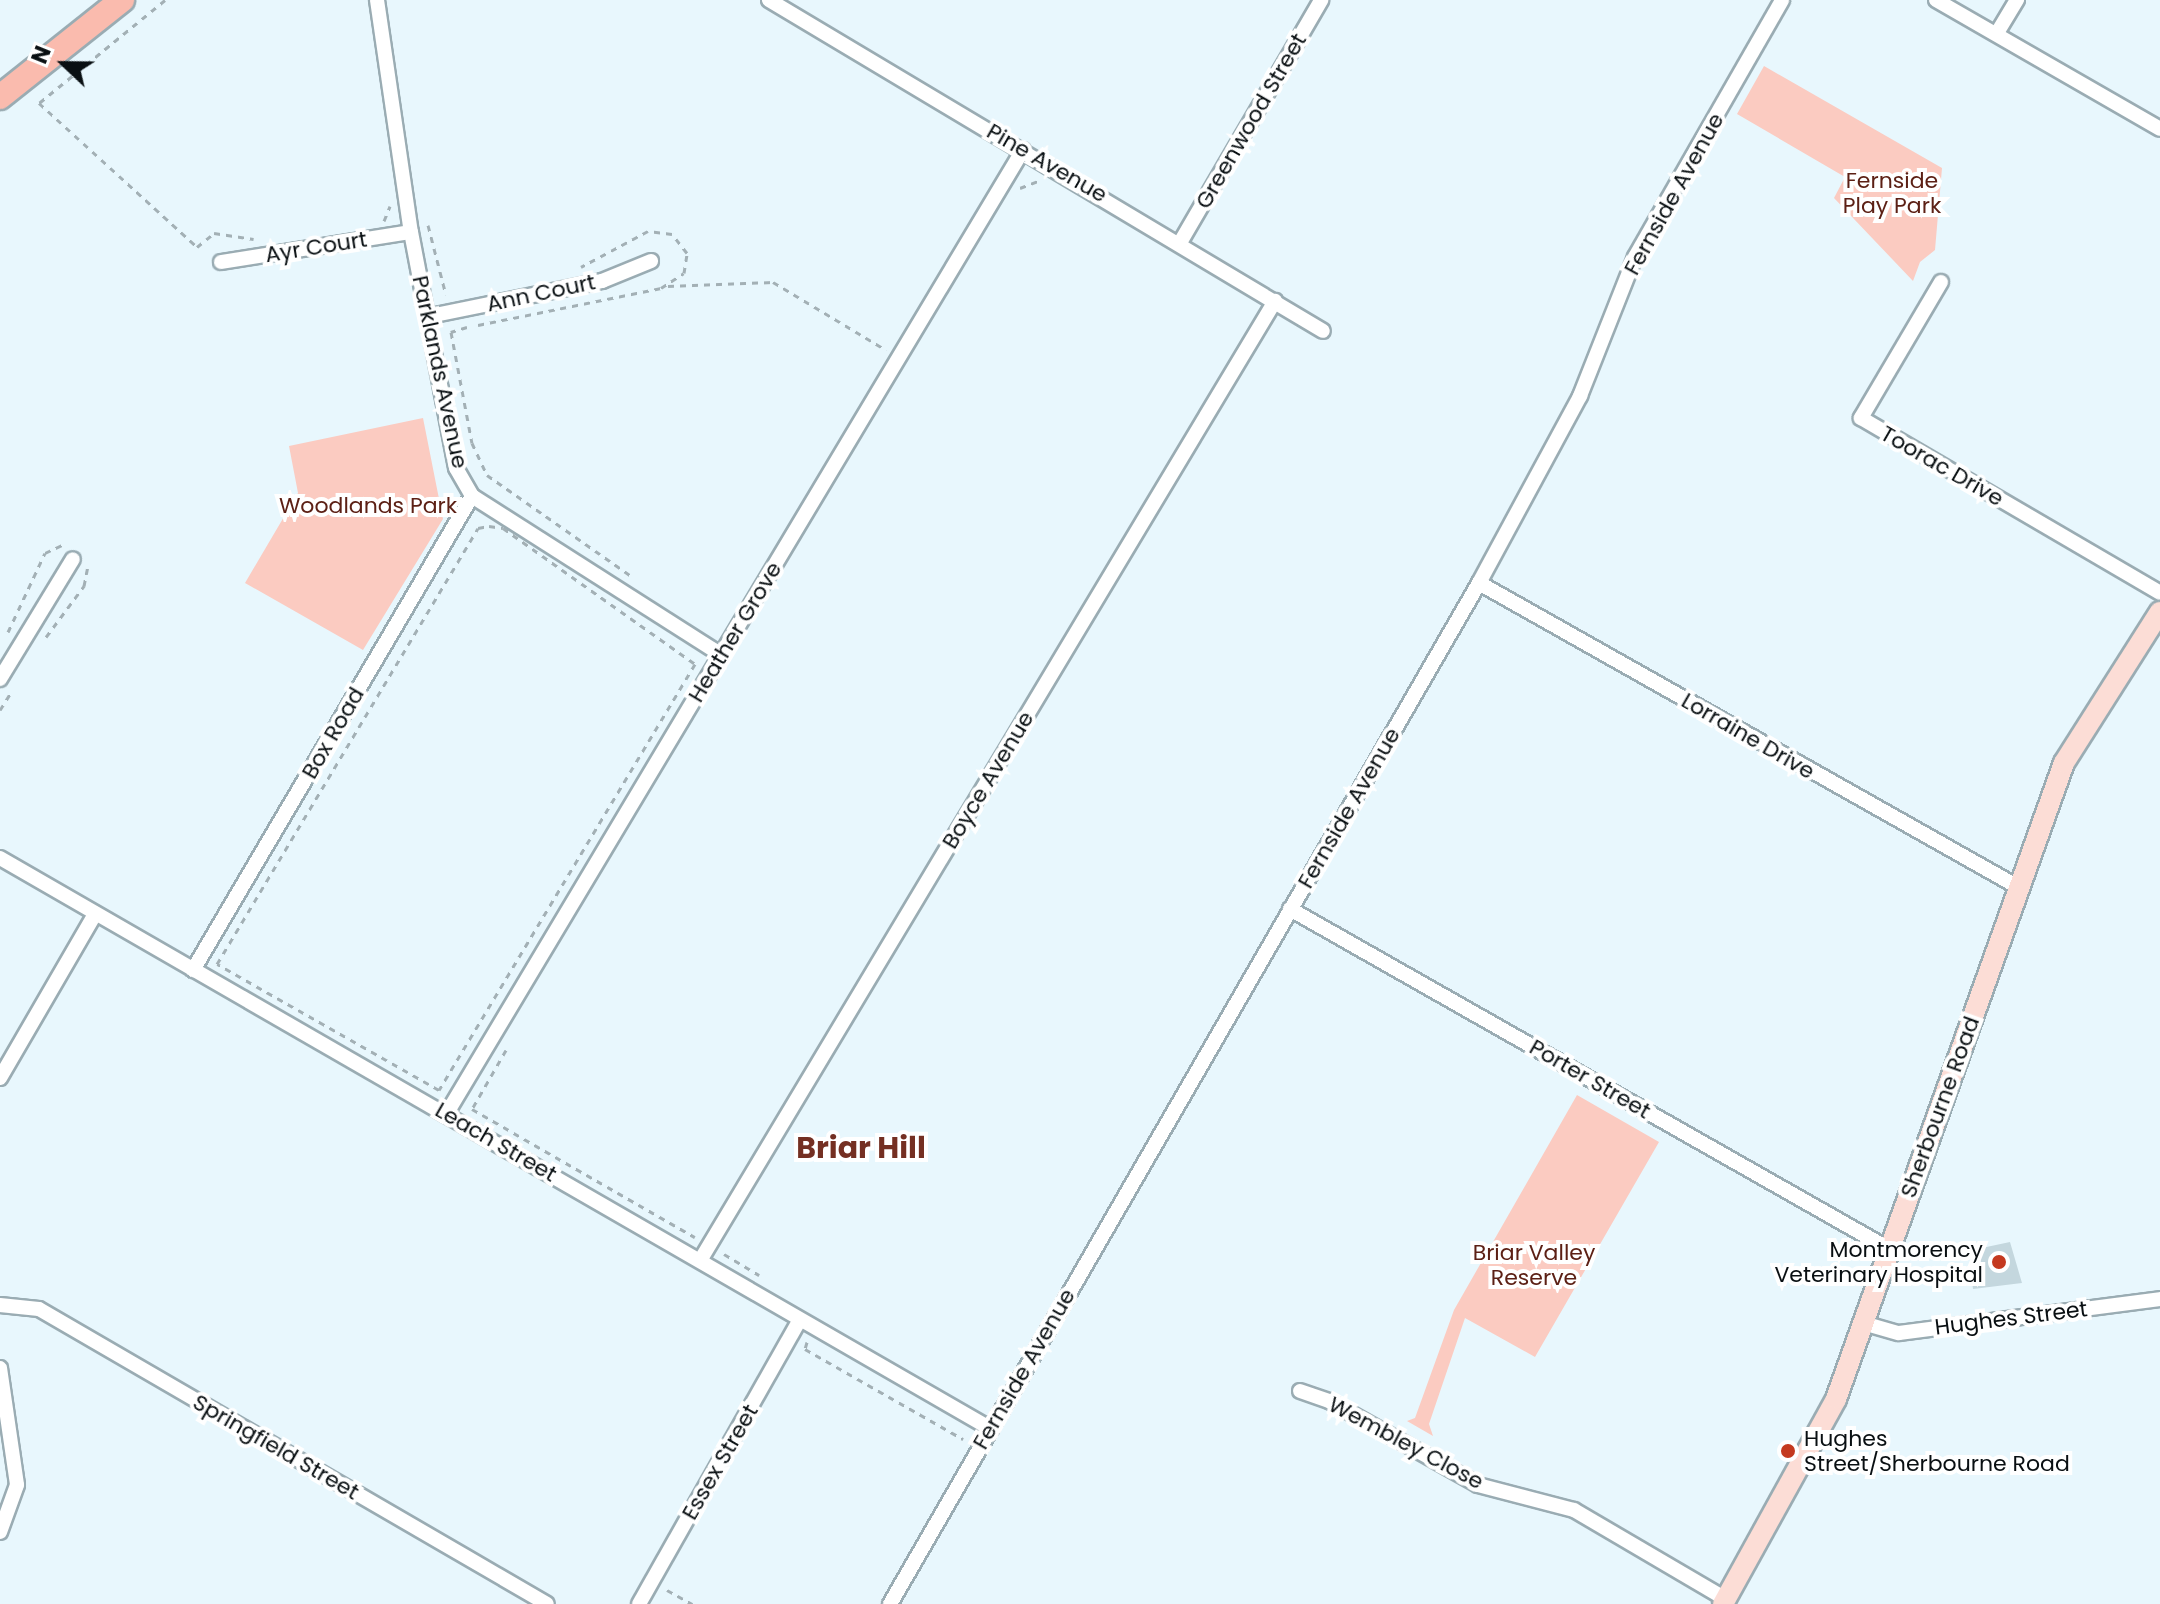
<!DOCTYPE html>
<style>
body{margin:0}
#map{position:relative;width:2160px;height:1604px;overflow:hidden;background:#e8f7fd;font-family:Poppins,sans-serif}
div>[style]{position:absolute}
.green>*{inset:0;background:#fbcbc1}
.building>*{inset:0;background:#c4d7de}
.path>*{height:3px;margin-top:-1.5px;transform-origin:0;background:repeating-linear-gradient(90deg,#a3b0b5 0 6px,transparent 0 12px)}
.roads{filter:drop-shadow(2px 0 #9aacb3) drop-shadow(-2px 0 #9aacb3) drop-shadow(0 2px #9aacb3) drop-shadow(0 -2px #9aacb3)}
.minor>*{height:14px;margin:-7px;padding:0 7px;transform-origin:7px;border-radius:7px;background:#fff}
.secondary>*{height:20px;margin:-10px;padding:0 10px;transform-origin:10px;border-radius:10px;background:#fcddd6}
.primary>*{height:24px;margin:-12px;padding:0 12px;transform-origin:12px;border-radius:12px;background:#fabbae}
.dots>*{width:22px;height:22px;translate:-50% -50%;box-sizing:border-box;border:4px solid #fff;border-radius:50%}
span{translate:-50% -50%;white-space:nowrap;text-align:center;line-height:1.15;-webkit-text-stroke:8px #fff;paint-order:stroke}
.street-label{font-size:22px;color:#090f12}
.park-label{font-size:22px;color:#5c2015}
.poi-label{font-size:22px;color:#090f12}
.right{translate:-100% -50%;text-align:right}
.left{translate:0 -50%;text-align:left}
.district-label{font-size:30px;color:#742f22;font-weight:700}
.north{position:absolute;left:24px;top:24px;width:80px;height:80px;-webkit-text-stroke:6px #fff;paint-order:stroke;rotate:292deg;font-size:22px;font-weight:700;line-height:32px;text-align:center;color:#090f12}
.north::after{content:'';display:block;margin:auto;width:28px;height:36px;background:#090f12;clip-path:polygon(50% 0,100% 100%,50% 72%,0 100%)}
</style>
<div id="map">
<div class="green">
<div style="clip-path:polygon(1764px 66px,1942px 168px,1935px 250px,1920px 262px,1913px 281px,1834px 198px,1845px 177px,1737px 114px)"></div>
<div style="clip-path:polygon(423px 418px,443px 519px,363px 650px,245px 583px,298px 493px,289px 446px)"></div>
<div style="clip-path:polygon(1577px 1095px,1659px 1142px,1535px 1357px,1465px 1318px,1429px 1424px,1433px 1436px,1407px 1421px,1415px 1418px,1454px 1310px)"></div>
</div>
<div class="building">
<div style="clip-path:polygon(2010px 1242px,2022px 1283px,1973px 1289px,1971px 1273px,1984px 1271px,1977px 1249px)"></div>
</div>
<div class="path">
<div style="left:165px;top:0;width:163px;rotate:140.7deg"></div>
<div style="left:39px;top:103px;width:214px;rotate:42.3deg"></div>
<div style="left:197px;top:247px;width:22px;rotate:-39deg"></div>
<div style="left:214px;top:233px;width:40px;rotate:8.5deg"></div>
<div style="left:1020px;top:188px;width:19px;rotate:-21deg"></div>
<div style="left:384px;top:221px;width:16px;rotate:-68deg"></div>
<div style="left:428px;top:225px;width:72px;rotate:75.6deg"></div>
<div style="left:668px;top:286px;width:105px;rotate:-2.2deg"></div>
<div style="left:773px;top:282px;width:132px;rotate:31deg"></div>
<div style="left:478px;top:325px;width:187px;rotate:-11.4deg"></div>
<div style="left:661px;top:288px;width:27px;rotate:-33deg"></div>
<div style="left:684px;top:273px;width:20px;rotate:-81deg"></div>
<div style="left:687px;top:253px;width:24px;rotate:-128deg"></div>
<div style="left:672px;top:234px;width:24px;rotate:-173deg"></div>
<div style="left:648px;top:231px;width:76px;rotate:151.8deg"></div>
<div style="left:467px;top:327px;width:17px;rotate:163deg"></div>
<div style="left:451px;top:332px;width:113px;rotate:79.3deg"></div>
<div style="left:472px;top:443px;width:35px;rotate:65deg"></div>
<div style="left:487px;top:475px;width:179px;rotate:35deg"></div>
<div style="left:489px;top:526px;width:14px;rotate:8deg"></div>
<div style="left:503px;top:528px;width:235px;rotate:35.3deg"></div>
<div style="left:695px;top:664px;width:497px;rotate:121deg"></div>
<div style="left:439px;top:1090px;width:255px;rotate:-150.4deg"></div>
<div style="left:217px;top:964px;width:508px;rotate:-59.09deg"></div>
<div style="left:478px;top:528px;width:11px;rotate:-10deg"></div>
<div style="left:8px;top:632px;width:87px;rotate:-64.9deg"></div>
<div style="left:45px;top:553px;width:21px;rotate:-25deg"></div>
<div style="left:46px;top:637px;width:64px;rotate:-53.3deg"></div>
<div style="left:84px;top:586px;width:20px;rotate:-79deg"></div>
<div style="left:0;top:710px;width:19px;rotate:-58deg"></div>
<div style="left:506px;top:1050px;width:68px;rotate:120deg"></div>
<div style="left:472px;top:1109px;width:257px;rotate:29.9deg"></div>
<div style="left:724px;top:1254px;width:41px;rotate:31deg"></div>
<div style="left:807px;top:1342px;width:7px;rotate:106deg"></div>
<div style="left:805px;top:1349px;width:182px;rotate:29.7deg"></div>
<div style="left:667px;top:1590px;width:29px;rotate:29deg"></div>
</div>
<div class="roads">
<div class="minor">
<div style="left:377px;top:0;width:234px;rotate:81.7deg"></div>
<div style="left:411px;top:232px;width:240px;rotate:79.2deg"></div>
<div style="left:456px;top:468px;width:32px;rotate:60deg"></div>
<div style="left:472px;top:496px;width:296px;rotate:32.5deg"></div>
<div style="left:769px;top:0;width:645px;rotate:30.86deg"></div>
<div style="left:1936px;top:0;width:258px;rotate:29.9deg"></div>
<div style="left:1997px;top:33px;width:39px;rotate:-59deg"></div>
<div style="left:1181px;top:241px;width:279px;rotate:-59.8deg"></div>
<div style="left:221px;top:262px;width:192px;rotate:-9deg"></div>
<div style="left:1941px;top:282px;width:158px;rotate:120.5deg"></div>
<div style="left:1861px;top:418px;width:346px;rotate:30.3deg"></div>
<div style="left:430px;top:316px;width:176px;rotate:-11.5deg"></div>
<div style="left:602px;top:281px;width:53px;rotate:-22.2deg"></div>
<div style="left:1479px;top:583px;width:619px;rotate:29.42deg"></div>
<div style="left:0;top:679px;width:140px;rotate:-58.7deg"></div>
<div style="left:0;top:858px;width:1144px;rotate:29.95deg"></div>
<div style="left:1290px;top:909px;width:689px;rotate:29.58deg"></div>
<div style="left:193px;top:970px;width:550px;rotate:-59.52deg"></div>
<div style="left:0;top:1078px;width:190px;rotate:-59.9deg"></div>
<div style="left:447px;top:1113px;width:1122px;rotate:-59.12deg"></div>
<div style="left:701px;top:1259px;width:1117px;rotate:-59.07deg"></div>
<div style="left:0;top:1305px;width:39px;rotate:6deg"></div>
<div style="left:39px;top:1309px;width:587px;rotate:30.14deg"></div>
<div style="left:1863px;top:1323px;width:37px;rotate:16deg"></div>
<div style="left:1899px;top:1333px;width:263px;rotate:-7.4deg"></div>
<div style="left:0;top:1368px;width:118px;rotate:81.7deg"></div>
<div style="left:17px;top:1485px;width:50px;rotate:109.9deg"></div>
<div style="left:1300px;top:1391px;width:31px;rotate:19deg"></div>
<div style="left:1329px;top:1401px;width:171px;rotate:29.4deg"></div>
<div style="left:1478px;top:1485px;width:99px;rotate:14.6deg"></div>
<div style="left:1574px;top:1510px;width:176px;rotate:30.4deg"></div>
<div style="left:639px;top:1604px;width:326px;rotate:-60.5deg"></div>
<div style="left:890px;top:1604px;width:1179px;rotate:-60.02deg"></div>
<div style="left:1479px;top:583px;width:213px;rotate:-61.6deg"></div>
<div style="left:1580px;top:396px;width:149px;rotate:-68.4deg"></div>
<div style="left:1635px;top:257px;width:296px;rotate:-60.2deg"></div>
</div>
<div class="secondary">
<div style="left:1723px;top:1604px;width:234px;rotate:-61.1deg"></div>
<div style="left:1836px;top:1399px;width:676px;rotate:-70.28deg"></div>
<div style="left:2064px;top:763px;width:179px;rotate:-57.6deg"></div>
</div>
<div class="primary">
<div style="left:0;top:97px;width:156px;rotate:-38.5deg"></div>
</div>
</div>
<div class="dots">
<div style="left:1999px;top:1262px;background:#c4391f"></div>
<div style="left:1788px;top:1451px;background:#c4391f"></div>
</div>
<div class="street-label">
<span style="left:1251px;top:121px;rotate:-60deg">Greenwood Street</span>
<span style="left:1047px;top:163px;rotate:30deg">Pine Avenue</span>
<span style="left:1674px;top:194px;rotate:-61deg">Fernside Avenue</span>
<span style="left:316px;top:247px;rotate:-9deg">Ayr Court</span>
<span style="left:541px;top:293px;rotate:-12deg">Ann Court</span>
<span style="left:440px;top:372px;rotate:78deg">Parklands Avenue</span>
<span style="left:1942px;top:466px;rotate:30deg">Toorac Drive</span>
<span style="left:735px;top:632px;rotate:-59deg">Heather Grove</span>
<span style="left:333px;top:733px;rotate:-60deg">Box Road</span>
<span style="left:1748px;top:736px;rotate:30deg">Lorraine Drive</span>
<span style="left:988px;top:780px;rotate:-59deg">Boyce Avenue</span>
<span style="left:1349px;top:808px;rotate:-60deg">Fernside Avenue</span>
<span style="left:1590px;top:1079px;rotate:30deg">Porter Street</span>
<span style="left:1940px;top:1107px;rotate:-70deg">Sherbourne Road</span>
<span style="left:496px;top:1142px;rotate:30deg">Leach Street</span>
<span style="left:2011px;top:1318px;rotate:-7deg">Hughes Street</span>
<span style="left:1024px;top:1369px;rotate:-60deg">Fernside Avenue</span>
<span style="left:1406px;top:1443px;rotate:28deg">Wembley Close</span>
<span style="left:276px;top:1447px;rotate:30deg">Springfield Street</span>
<span style="left:720px;top:1462px;rotate:-60deg">Essex Street</span>
</div>
<div class="park-label">
<span style="left:1892px;top:193px">Fernside<br>Play Park</span>
<span style="left:368px;top:506px">Woodlands Park</span>
<span style="left:1534px;top:1265px">Briar Valley<br>Reserve</span>
</div>
<div class="poi-label">
<span class="right" style="left:1983px;top:1262px">Montmorency<br>Veterinary Hospital</span>
<span class="left" style="left:1804px;top:1451px">Hughes<br>Street/Sherbourne Road</span>
</div>
<div class="district-label">
<span style="left:861px;top:1148px">Briar Hill</span>
</div>
<div class="north">N</div>
</div>
